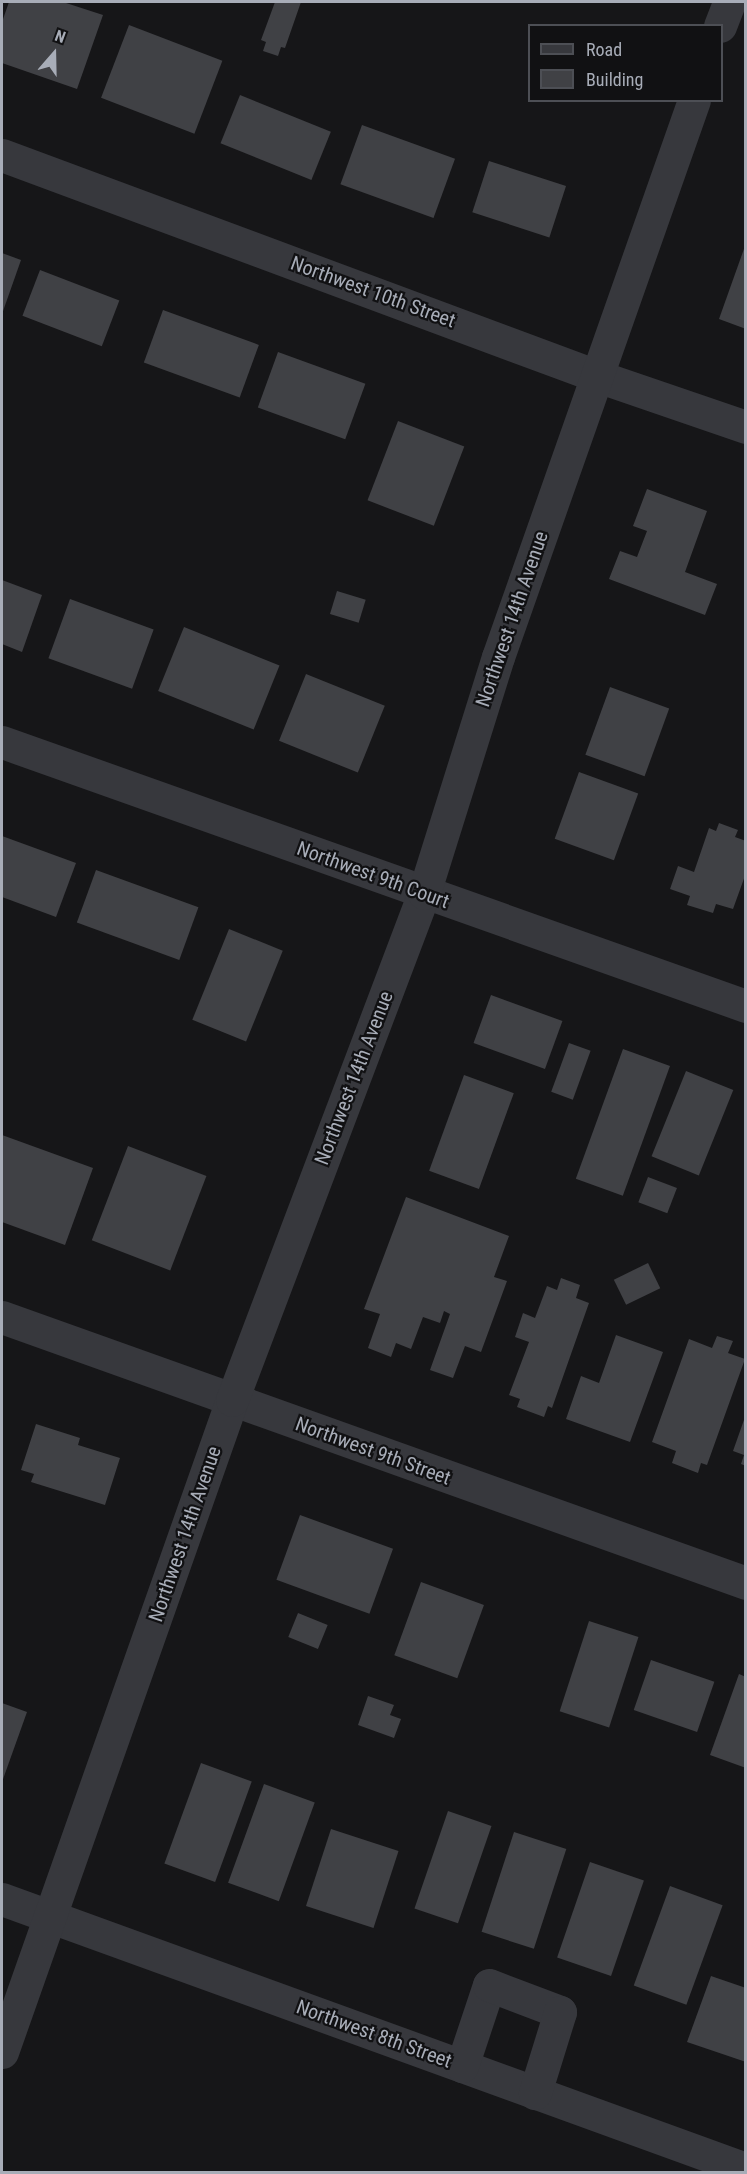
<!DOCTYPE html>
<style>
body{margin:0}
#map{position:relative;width:747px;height:2174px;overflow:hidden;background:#161618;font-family:"Roboto Condensed",sans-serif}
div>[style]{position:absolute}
.building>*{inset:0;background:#404145;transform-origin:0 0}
.minor>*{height:33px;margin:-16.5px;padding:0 16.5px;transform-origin:16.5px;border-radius:16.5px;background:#37383d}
span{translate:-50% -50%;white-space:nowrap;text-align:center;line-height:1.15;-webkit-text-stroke:4.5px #111113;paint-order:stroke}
.street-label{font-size:20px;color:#a8adb8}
.frame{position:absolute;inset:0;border:3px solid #a8adb8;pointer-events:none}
.legend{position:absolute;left:528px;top:24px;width:195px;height:78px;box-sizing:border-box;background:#111113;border:2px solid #4d4f55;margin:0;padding:8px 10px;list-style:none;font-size:18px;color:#a8adb8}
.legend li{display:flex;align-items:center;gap:12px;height:30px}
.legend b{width:30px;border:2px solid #4d4f55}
.north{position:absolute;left:24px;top:24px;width:60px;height:60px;-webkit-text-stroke:4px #111113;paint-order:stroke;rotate:20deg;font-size:16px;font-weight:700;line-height:24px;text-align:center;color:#a8adb8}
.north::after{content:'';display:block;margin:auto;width:21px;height:27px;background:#a8adb8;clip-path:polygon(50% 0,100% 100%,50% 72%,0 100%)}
</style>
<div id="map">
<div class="building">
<div style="clip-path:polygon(9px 2px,63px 2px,103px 15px,77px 89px,2px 63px,2px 22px)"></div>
<div style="clip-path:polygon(275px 2px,301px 2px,285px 48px,281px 47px,278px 56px,263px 51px,266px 42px,261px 40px)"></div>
<div style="left:129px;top:25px;width:100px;height:78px;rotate:21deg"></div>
<div style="left:240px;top:95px;width:98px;height:52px;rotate:22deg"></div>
<div style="left:362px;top:125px;width:99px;height:63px;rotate:20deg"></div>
<div style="left:489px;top:161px;width:81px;height:54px;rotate:18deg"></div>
<div style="clip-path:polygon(745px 246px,746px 246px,746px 329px,719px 319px)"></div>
<div style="clip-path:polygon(2px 253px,21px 260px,2px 314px)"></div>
<div style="left:40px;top:270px;width:85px;height:49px;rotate:21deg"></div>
<div style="left:163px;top:310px;width:102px;height:56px;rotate:20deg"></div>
<div style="left:278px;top:352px;width:93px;height:59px;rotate:20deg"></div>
<div style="left:398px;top:421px;width:71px;height:85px;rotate:21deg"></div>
<div style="clip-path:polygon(647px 489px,707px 511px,685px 572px,717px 584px,705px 615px,609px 579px,620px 551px,637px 557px,647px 531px,633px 526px)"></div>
<div style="clip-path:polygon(2px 580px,42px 595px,22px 652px,2px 644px)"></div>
<div style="left:337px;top:591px;width:30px;height:24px;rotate:17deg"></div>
<div style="left:70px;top:599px;width:89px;height:63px;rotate:20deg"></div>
<div style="left:184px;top:627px;width:103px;height:69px;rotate:22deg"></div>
<div style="left:306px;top:674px;width:85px;height:72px;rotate:22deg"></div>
<div style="left:610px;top:687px;width:63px;height:72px;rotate:20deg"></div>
<div style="left:579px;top:772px;width:63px;height:71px;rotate:20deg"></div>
<div style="clip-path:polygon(719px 823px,738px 830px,735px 837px,746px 841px,746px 873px,733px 909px,716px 904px,713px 913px,687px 905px,690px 896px,670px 889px,678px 866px,694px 872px,709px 828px,716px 831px)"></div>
<div style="clip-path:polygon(2px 836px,76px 863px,56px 917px,2px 897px)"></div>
<div style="left:96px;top:870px;width:109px;height:56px;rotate:20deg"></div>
<div style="left:229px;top:929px;width:58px;height:98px;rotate:22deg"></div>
<div style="left:491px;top:995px;width:76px;height:51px;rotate:20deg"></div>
<div style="left:569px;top:1043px;width:23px;height:52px;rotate:20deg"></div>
<div style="left:623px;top:1049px;width:50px;height:138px;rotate:20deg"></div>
<div style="left:686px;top:1071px;width:51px;height:92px;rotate:22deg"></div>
<div style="left:464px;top:1075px;width:53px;height:102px;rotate:20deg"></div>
<div style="clip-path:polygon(2px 1135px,93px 1168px,65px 1245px,2px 1222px)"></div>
<div style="left:128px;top:1146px;width:84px;height:101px;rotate:21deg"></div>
<div style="left:648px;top:1177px;width:31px;height:27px;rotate:21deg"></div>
<div style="clip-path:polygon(406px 1197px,509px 1236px,494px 1277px,507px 1281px,481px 1352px,465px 1346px,453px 1378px,430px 1370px,450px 1314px,444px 1311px,440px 1323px,423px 1317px,411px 1349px,396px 1343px,391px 1357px,368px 1348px,380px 1314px,364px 1309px)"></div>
<div style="left:648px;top:1263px;width:28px;height:38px;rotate:64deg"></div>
<div style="clip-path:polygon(561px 1278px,580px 1285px,576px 1298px,589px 1303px,552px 1408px,548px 1406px,544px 1417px,517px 1407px,520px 1399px,509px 1395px,529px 1342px,515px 1337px,523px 1313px,535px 1318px,547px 1286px,557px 1290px)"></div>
<div style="clip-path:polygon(616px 1335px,663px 1352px,630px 1442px,566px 1419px,581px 1376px,599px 1383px)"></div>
<div style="clip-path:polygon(717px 1336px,733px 1341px,728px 1353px,745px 1359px,707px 1465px,701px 1463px,698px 1473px,672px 1463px,676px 1451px,652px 1442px,689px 1339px,712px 1348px)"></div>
<div style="clip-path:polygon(745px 1417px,746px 1417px,746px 1466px,741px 1464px,744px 1455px,733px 1451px)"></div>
<div style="clip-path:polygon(36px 1424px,80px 1438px,78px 1445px,120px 1458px,105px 1505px,31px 1482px,34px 1474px,21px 1470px)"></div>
<div style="left:300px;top:1515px;width:99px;height:69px;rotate:20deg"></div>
<div style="left:421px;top:1582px;width:67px;height:78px;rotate:20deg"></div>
<div style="left:298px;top:1613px;width:32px;height:26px;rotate:22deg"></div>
<div style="left:589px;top:1621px;width:52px;height:95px;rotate:18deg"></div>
<div style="left:651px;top:1660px;width:67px;height:53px;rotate:19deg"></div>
<div style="clip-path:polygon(739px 1674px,746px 1677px,746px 1768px,710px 1755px)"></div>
<div style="clip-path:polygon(368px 1696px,394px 1705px,390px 1715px,401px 1719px,394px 1738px,358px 1725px)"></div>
<div style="clip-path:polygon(2px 1703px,27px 1712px,2px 1782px)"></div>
<div style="left:201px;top:1763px;width:54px;height:107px;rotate:20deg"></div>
<div style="left:264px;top:1784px;width:54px;height:105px;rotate:20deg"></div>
<div style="left:448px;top:1811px;width:46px;height:103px;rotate:19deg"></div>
<div style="left:331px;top:1829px;width:71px;height:81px;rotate:18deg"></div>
<div style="left:514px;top:1832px;width:55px;height:105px;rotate:18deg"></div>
<div style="left:590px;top:1862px;width:57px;height:101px;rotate:19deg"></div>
<div style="left:670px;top:1886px;width:56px;height:106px;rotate:20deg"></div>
<div style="clip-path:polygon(711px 1976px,746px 1988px,746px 2062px,687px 2042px)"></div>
</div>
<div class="minor">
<div style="left:720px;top:26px;width:26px;rotate:-69deg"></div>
<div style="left:2px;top:155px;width:635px;rotate:20.38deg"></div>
<div style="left:597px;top:376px;width:157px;rotate:18.9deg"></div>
<div style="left:2px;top:742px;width:789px;rotate:19.54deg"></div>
<div style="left:2px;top:1317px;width:790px;rotate:19.67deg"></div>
<div style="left:2px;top:1899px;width:791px;rotate:19.95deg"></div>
<div style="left:2px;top:2052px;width:691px;rotate:-70.57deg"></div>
<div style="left:232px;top:1400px;width:542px;rotate:-69.26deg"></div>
<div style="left:424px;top:893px;width:247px;rotate:-72.6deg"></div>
<div style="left:498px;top:657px;width:590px;rotate:-70.61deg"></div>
<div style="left:462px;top:2066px;width:85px;rotate:-71.6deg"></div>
<div style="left:489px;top:1985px;width:76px;rotate:20.8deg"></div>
<div style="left:560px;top:2012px;width:85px;rotate:107.2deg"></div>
</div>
<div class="street-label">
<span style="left:373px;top:292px;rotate:20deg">Northwest 10th Street</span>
<span style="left:512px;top:619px;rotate:-71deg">Northwest 14th Avenue</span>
<span style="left:373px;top:875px;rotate:20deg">Northwest 9th Court</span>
<span style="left:354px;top:1078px;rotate:-69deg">Northwest 14th Avenue</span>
<span style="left:373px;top:1451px;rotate:20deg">Northwest 9th Street</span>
<span style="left:185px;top:1534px;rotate:-71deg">Northwest 14th Avenue</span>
<span style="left:374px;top:2034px;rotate:20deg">Northwest 8th Street</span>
</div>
<div class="frame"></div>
<ul class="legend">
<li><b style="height:8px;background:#37383d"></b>Road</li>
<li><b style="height:16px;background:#404145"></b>Building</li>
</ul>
<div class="north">N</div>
</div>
